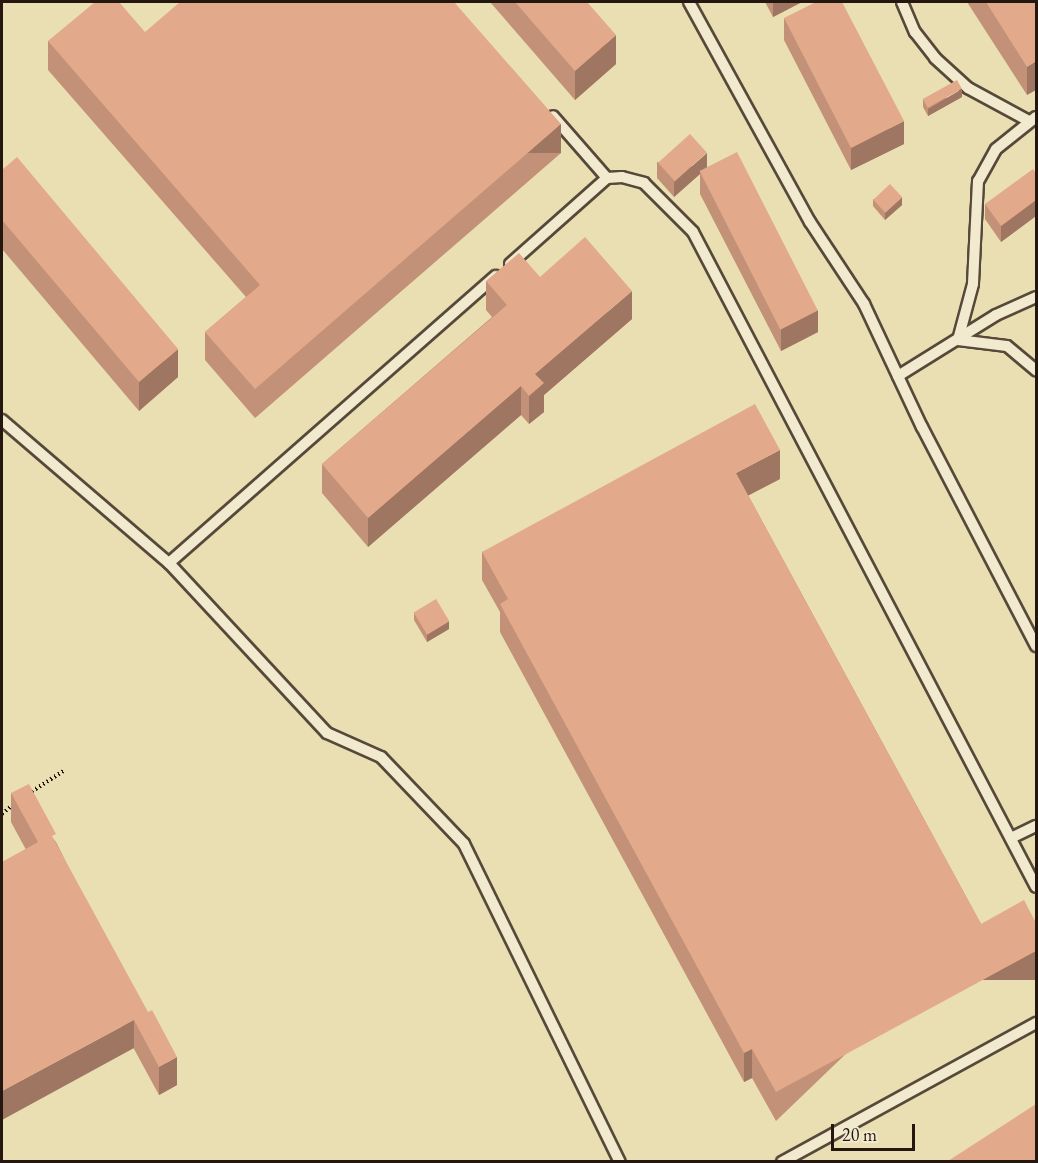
<!DOCTYPE html>
<style>
body{margin:0}
#map{position:relative;width:1038px;height:1163px;overflow:hidden;background:#eadeb3;font-family:"EB Garamond",serif}
div>[style]{position:absolute}
.path>*{height:4px;margin-top:-2px;transform-origin:0;background:repeating-linear-gradient(90deg,#241710 0 1.5px,transparent 0 4.5px)}
.roads{filter:drop-shadow(2px 0 #564939) drop-shadow(-2px 0 #564939) drop-shadow(0 2px #564939) drop-shadow(0 -2px #564939)}
.service>*{height:10px;margin:-5px;padding:0 5px;transform-origin:5px;border-radius:5px;background:#f1eace}
.wall>*{inset:0;background:#c29177}
.shaded-wall>*{inset:0;background:#9e7661;transform-origin:0 0}
.building>*{inset:0;background:#e2a98a;transform-origin:0 0}
span{translate:-50% -50%;white-space:nowrap;text-align:center;line-height:1.15;-webkit-text-stroke:4.5px #f1eace;paint-order:stroke}
.frame{position:absolute;inset:0;border:3px solid #241710;pointer-events:none}
.scale{position:absolute;left:831px;top:1124px;width:84px;height:27px;box-sizing:border-box;border:3px solid #241710;border-top:0;padding-left:8px;font-size:18px;line-height:21px;white-space:nowrap;color:#241710;-webkit-text-stroke:4px #f1eace;paint-order:stroke}
</style>
<div id="map">
<div class="path">
<div style="left:28px;top:794px;width:44px;rotate:-33deg"></div>
<div style="left:2px;top:814px;width:17px;rotate:-40deg"></div>
</div>
<div class="roads">
<div class="service">
<div style="left:689px;top:2px;width:251px;rotate:61.2deg"></div>
<div style="left:810px;top:222px;width:98px;rotate:56.6deg"></div>
<div style="left:864px;top:304px;width:136px;rotate:64.8deg"></div>
<div style="left:922px;top:427px;width:247px;rotate:62.5deg"></div>
<div style="left:902px;top:2px;width:33px;rotate:67deg"></div>
<div style="left:915px;top:32px;width:33px;rotate:52deg"></div>
<div style="left:935px;top:58px;width:45px;rotate:42.3deg"></div>
<div style="left:968px;top:88px;width:69px;rotate:28.4deg"></div>
<div style="left:1036px;top:117px;width:51px;rotate:141.3deg"></div>
<div style="left:996px;top:149px;width:37px;rotate:119deg"></div>
<div style="left:978px;top:181px;width:103px;rotate:92.8deg"></div>
<div style="left:973px;top:284px;width:58px;rotate:105deg"></div>
<div style="left:958px;top:340px;width:49px;rotate:7deg"></div>
<div style="left:1007px;top:346px;width:38px;rotate:40deg"></div>
<div style="left:607px;top:178px;width:15px;rotate:-4deg"></div>
<div style="left:622px;top:177px;width:23px;rotate:15deg"></div>
<div style="left:644px;top:183px;width:69px;rotate:45deg"></div>
<div style="left:693px;top:232px;width:739px;rotate:62.36deg"></div>
<div style="left:510px;top:264px;width:130px;rotate:-41.6deg"></div>
<div style="left:607px;top:178px;width:82px;rotate:-131.1deg"></div>
<div style="left:898px;top:376px;width:115px;rotate:-31.9deg"></div>
<div style="left:996px;top:315px;width:44px;rotate:-24.2deg"></div>
<div style="left:2px;top:420px;width:220px;rotate:40.6deg"></div>
<div style="left:169px;top:563px;width:232px;rotate:47.1deg"></div>
<div style="left:327px;top:733px;width:59px;rotate:24deg"></div>
<div style="left:381px;top:757px;width:120px;rotate:46.3deg"></div>
<div style="left:464px;top:844px;width:354px;rotate:63.9deg"></div>
<div style="left:169px;top:563px;width:435px;rotate:-41.3deg"></div>
<div style="left:1011px;top:838px;width:28px;rotate:-26deg"></div>
<div style="left:782px;top:1162px;width:290px;rotate:-28.7deg"></div>
</div>
</div>
<div class="wall">
<div style="clip-path:polygon(490px 2px,587px 2px,616px 64px,575px 100px)"></div>
<div style="clip-path:polygon(765px 2px,802px 2px,773px 17px)"></div>
<div style="clip-path:polygon(967px 2px,1036px 2px,1027px 95px)"></div>
<div style="clip-path:polygon(784px 18px,904px 144px,851px 170px,784px 40px)"></div>
<div style="clip-path:polygon(145px 32px,561px 153px,255px 418px,205px 360px,205px 332px,246px 297px,48px 70px,48px 41px)"></div>
<div style="clip-path:polygon(962px 97px,928px 116px,923px 107px,923px 99px)"></div>
<div style="clip-path:polygon(657px 162px,707px 168px,818px 332px,781px 351px,700px 194px,700px 174px,674px 197px,657px 178px)"></div>
<div style="clip-path:polygon(2px 170px,178px 377px,139px 411px,2px 249px)"></div>
<div style="clip-path:polygon(1036px 173px,1036px 216px,1001px 242px,985px 219px,985px 204px)"></div>
<div style="clip-path:polygon(873px 199px,902px 205px,885px 220px,873px 206px)"></div>
<div style="clip-path:polygon(486px 281px,632px 319px,544px 395px,544px 412px,529px 424px,521px 415px,368px 547px,322px 493px,322px 464px,492px 317px,486px 310px)"></div>
<div style="clip-path:polygon(780px 479px,748px 495px,981px 924px,776px 1121px,752px 1078px,744px 1082px,500px 632px,500px 612px,482px 580px,482px 552px)"></div>
<div style="clip-path:polygon(414px 612px,449px 629px,427px 642px,414px 620px)"></div>
<div style="clip-path:polygon(11px 793px,56px 842px,177px 1085px,159px 1095px,11px 822px)"></div>
</div>
<div class="shaded-wall">
<div style="clip-path:polygon(773px 2px,802px 2px,773px 17px)"></div>
<div style="clip-path:polygon(616px 35px,616px 64px,575px 100px,575px 71px)"></div>
<div style="clip-path:polygon(1036px 61px,1036px 90px,1027px 95px,1027px 67px)"></div>
<div style="clip-path:polygon(962px 89px,962px 97px,928px 116px,928px 109px)"></div>
<div style="clip-path:polygon(904px 121px,904px 144px,851px 170px,851px 148px)"></div>
<div style="left:561px;top:124px;width:29px;height:405px;rotate:90deg"></div>
<div style="clip-path:polygon(707px 153px,707px 168px,700px 171px,700px 174px,674px 197px,674px 182px)"></div>
<div style="clip-path:polygon(902px 197px,902px 205px,885px 220px,885px 212px)"></div>
<div style="clip-path:polygon(1036px 200px,1036px 216px,1001px 242px,1001px 226px)"></div>
<div style="clip-path:polygon(632px 291px,632px 319px,544px 395px,544px 412px,529px 424px,529px 396px,535px 374px)"></div>
<div style="clip-path:polygon(818px 310px,818px 332px,781px 351px,781px 328px)"></div>
<div style="clip-path:polygon(178px 349px,178px 377px,139px 411px,139px 382px)"></div>
<div style="clip-path:polygon(521px 386px,521px 415px,368px 547px,368px 518px)"></div>
<div style="clip-path:polygon(780px 450px,780px 479px,736px 502px,736px 473px)"></div>
<div style="clip-path:polygon(449px 621px,449px 629px,427px 642px,427px 634px)"></div>
<div style="left:1036px;top:951px;width:29px;height:296px;rotate:90deg"></div>
<div style="clip-path:polygon(134px 1020px,134px 1048px,2px 1120px,2px 1091px)"></div>
<div style="clip-path:polygon(752px 1049px,752px 1078px,744px 1082px,744px 1053px)"></div>
<div style="clip-path:polygon(177px 1057px,177px 1085px,159px 1095px,159px 1067px)"></div>
</div>
<div class="building">
<div style="clip-path:polygon(95px 2px,119px 2px,145px 32px,180px 2px,454px 2px,561px 124px,255px 389px,205px 332px,260px 285px,48px 41px)"></div>
<div style="clip-path:polygon(515px 2px,587px 2px,616px 35px,575px 71px)"></div>
<div style="clip-path:polygon(816px 2px,842px 2px,904px 121px,851px 148px,784px 18px)"></div>
<div style="clip-path:polygon(986px 2px,1036px 2px,1036px 61px,1027px 67px)"></div>
<div style="left:957px;top:80px;width:10px;height:39px;rotate:61deg"></div>
<div style="left:690px;top:134px;width:25px;height:43px;rotate:48deg"></div>
<div style="left:737px;top:152px;width:178px;height:42px;rotate:63deg"></div>
<div style="clip-path:polygon(17px 157px,178px 349px,139px 382px,2px 220px,2px 170px)"></div>
<div style="clip-path:polygon(1033px 169px,1036px 173px,1036px 200px,1001px 226px,985px 204px)"></div>
<div style="left:890px;top:184px;width:18px;height:23px;rotate:47deg"></div>
<div style="clip-path:polygon(585px 237px,632px 291px,535px 374px,544px 383px,529px 396px,521px 386px,368px 518px,322px 464px,507px 305px,486px 281px,519px 253px,540px 277px)"></div>
<div style="clip-path:polygon(755px 404px,780px 450px,736px 473px,981px 924px,1024px 900px,1036px 923px,1036px 951px,776px 1092px,752px 1049px,744px 1053px,500px 604px,508px 599px,482px 552px)"></div>
<div style="left:436px;top:599px;width:26px;height:26px;rotate:59deg"></div>
<div style="clip-path:polygon(29px 784px,56px 834px,52px 836px,148px 1012px,152px 1010px,177px 1057px,159px 1067px,134px 1020px,2px 1091px,2px 862px,38px 842px,11px 793px)"></div>
<div style="clip-path:polygon(1036px 1104px,1036px 1161px,948px 1161px)"></div>
</div>
<div class="frame"></div>
<div class="scale">20 m</div>
</div>
